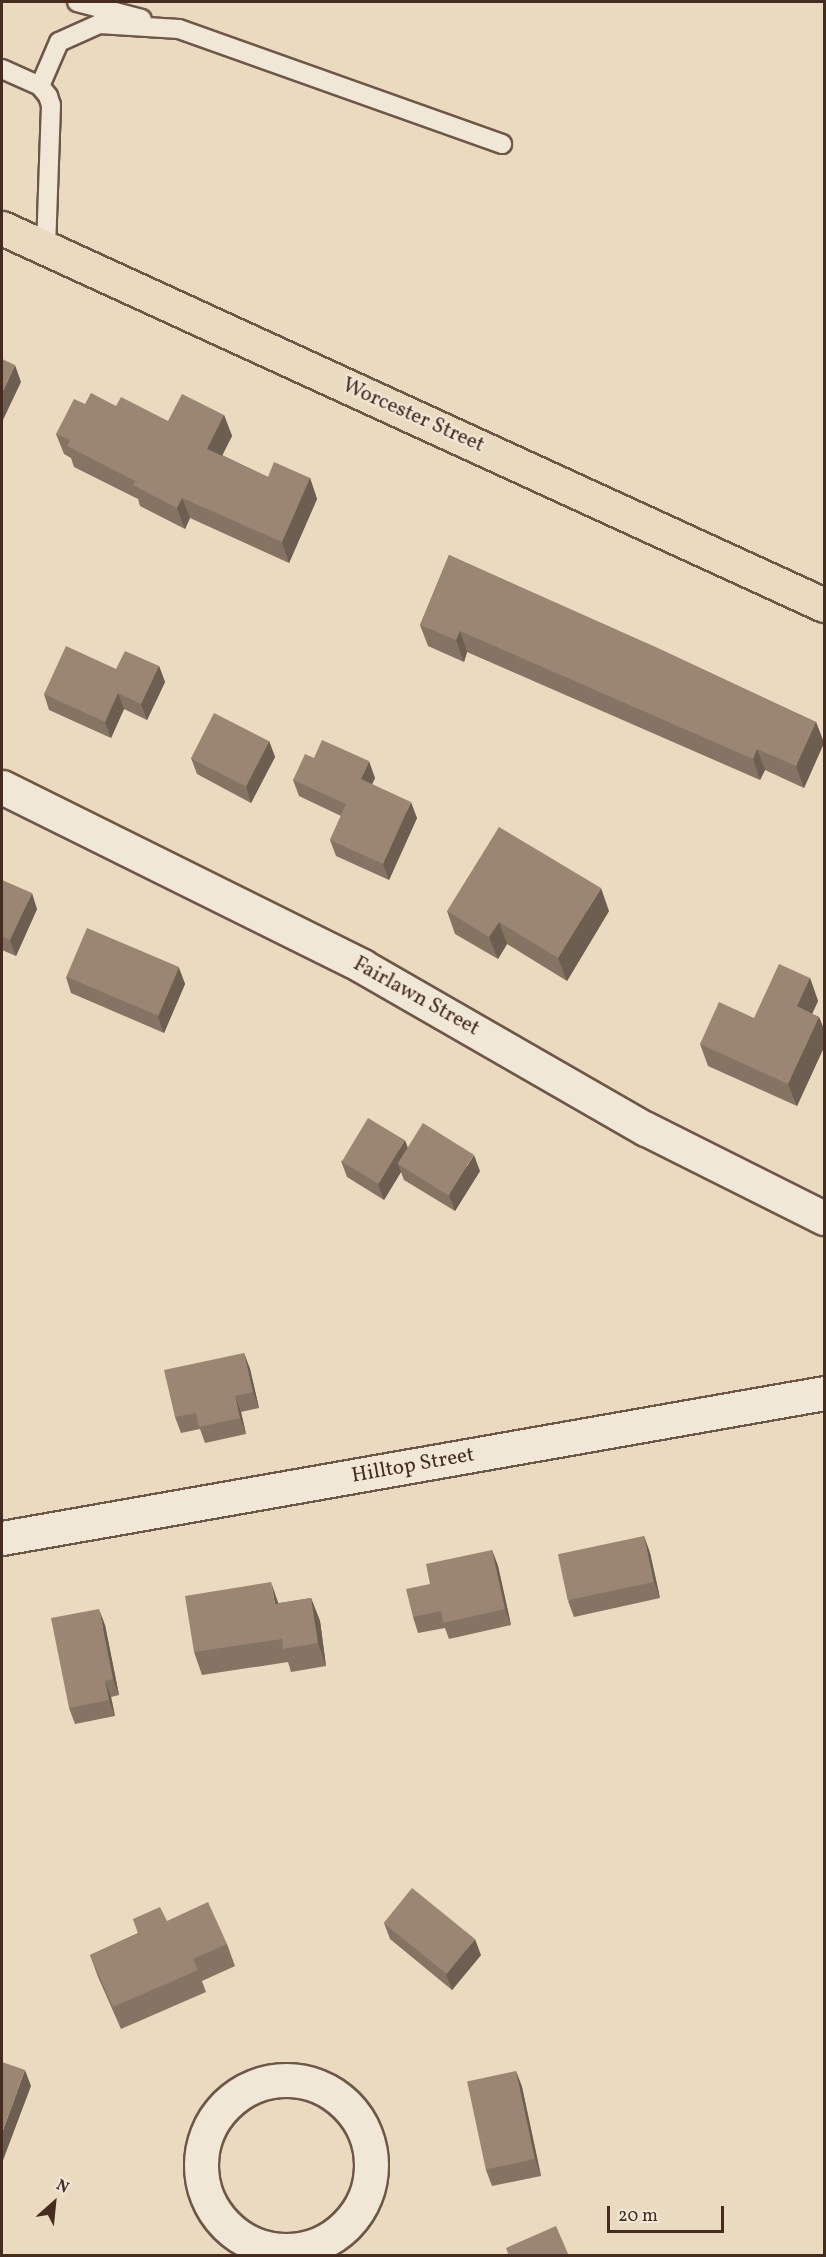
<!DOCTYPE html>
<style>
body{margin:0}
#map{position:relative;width:826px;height:2257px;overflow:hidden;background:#eadac0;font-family:Vollkorn,serif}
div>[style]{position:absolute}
.roads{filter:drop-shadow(2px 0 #6e5748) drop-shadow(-2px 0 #6e5748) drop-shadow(0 2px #6e5748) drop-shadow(0 -2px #6e5748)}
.lane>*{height:18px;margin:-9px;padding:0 9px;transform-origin:9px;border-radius:9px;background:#f1e7d6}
.street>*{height:33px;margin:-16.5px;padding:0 16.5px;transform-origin:16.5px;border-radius:16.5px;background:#f1e7d6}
.street>.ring{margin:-16.5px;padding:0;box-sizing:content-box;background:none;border:33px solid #f1e7d6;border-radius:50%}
.primary>*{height:33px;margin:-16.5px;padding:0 16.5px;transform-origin:16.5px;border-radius:16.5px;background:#eadac0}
.wall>*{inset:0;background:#857363}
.shaded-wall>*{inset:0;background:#6c5e50}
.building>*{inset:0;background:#9b8673;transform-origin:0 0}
span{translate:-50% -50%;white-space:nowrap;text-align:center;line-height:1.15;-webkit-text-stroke:4.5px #f1e7d6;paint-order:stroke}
.street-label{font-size:21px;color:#452b20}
.frame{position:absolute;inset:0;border:3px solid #452b20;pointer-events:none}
.north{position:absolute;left:24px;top:2173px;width:60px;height:60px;-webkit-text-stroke:4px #f1e7d6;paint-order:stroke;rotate:27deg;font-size:16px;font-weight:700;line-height:24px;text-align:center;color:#452b20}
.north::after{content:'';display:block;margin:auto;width:21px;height:27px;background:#452b20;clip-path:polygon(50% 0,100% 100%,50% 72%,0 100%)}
.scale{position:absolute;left:607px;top:2206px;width:117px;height:27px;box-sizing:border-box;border:3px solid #452b20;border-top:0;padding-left:8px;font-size:18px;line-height:21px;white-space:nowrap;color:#452b20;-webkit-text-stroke:4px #f1e7d6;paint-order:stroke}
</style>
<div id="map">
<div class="roads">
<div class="lane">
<div style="left:77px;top:2px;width:67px;rotate:14.7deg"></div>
<div style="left:2px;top:69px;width:42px;rotate:24.1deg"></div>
<div style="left:40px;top:86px;width:13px;rotate:51deg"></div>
<div style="left:48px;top:96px;width:9px;rotate:72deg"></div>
<div style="left:51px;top:105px;width:143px;rotate:92deg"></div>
<div style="left:40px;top:86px;width:48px;rotate:-66.6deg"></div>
<div style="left:59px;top:42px;width:44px;rotate:-24.2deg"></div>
<div style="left:99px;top:24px;width:80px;rotate:3.6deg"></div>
<div style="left:179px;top:29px;width:343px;rotate:19.6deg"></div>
</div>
<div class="street">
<div style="left:2px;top:787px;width:402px;rotate:26.4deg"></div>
<div style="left:362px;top:966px;width:327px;rotate:29.9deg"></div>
<div style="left:646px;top:1129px;width:199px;rotate:26.6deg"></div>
<div style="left:2px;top:1538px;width:835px;rotate:-10deg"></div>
<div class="ring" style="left:201px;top:2080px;width:137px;height:137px"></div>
</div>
<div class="primary">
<div style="left:2px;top:228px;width:904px;rotate:24.64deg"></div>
</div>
</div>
<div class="wall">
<div style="clip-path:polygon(85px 404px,116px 406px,168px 421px,224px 415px,232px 436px,222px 455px,268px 477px,310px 478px,317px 499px,289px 563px,190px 518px,185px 529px,140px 506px,138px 499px,74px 467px,71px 458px,64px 454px,56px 434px)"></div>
<div style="clip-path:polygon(449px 555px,816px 722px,824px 743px,804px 788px,765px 770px,760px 780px,467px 652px,464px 662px,428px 646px,420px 625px)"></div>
<div style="clip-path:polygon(159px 666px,165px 682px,147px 720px,124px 709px,111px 738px,49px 710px,44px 694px,116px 669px)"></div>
<div style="clip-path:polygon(269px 741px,275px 757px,251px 803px,197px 774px,191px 758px)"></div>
<div style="clip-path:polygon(314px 758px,375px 778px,372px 784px,417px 818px,389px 880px,336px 856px,330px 840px,341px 816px,299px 796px,293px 780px)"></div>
<div style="clip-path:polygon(2px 880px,37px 909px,16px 956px,2px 950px)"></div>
<div style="clip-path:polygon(447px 911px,609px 911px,567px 981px,507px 944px,498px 959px,455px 934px)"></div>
<div style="clip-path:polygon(179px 968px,185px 984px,164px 1033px,71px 993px,66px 977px)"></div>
<div style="clip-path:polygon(810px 978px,818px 1001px,812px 1014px,819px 1017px,825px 1032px,825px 1045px,797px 1106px,708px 1066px,700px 1044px,754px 1018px)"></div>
<div style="clip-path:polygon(407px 1148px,480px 1171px,455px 1211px,404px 1180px,401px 1172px,384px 1200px,347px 1177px,341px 1161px)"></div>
<div style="clip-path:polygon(244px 1353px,250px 1369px,259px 1408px,241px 1412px,246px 1434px,205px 1443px,200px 1429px,181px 1433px,175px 1417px)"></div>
<div style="clip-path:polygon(644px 1536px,650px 1553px,660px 1598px,574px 1617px,568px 1601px)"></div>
<div style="clip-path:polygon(492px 1550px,498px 1566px,511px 1625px,449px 1639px,445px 1628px,418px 1633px,413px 1617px,430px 1584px)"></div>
<div style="clip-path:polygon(311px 1598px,320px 1621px,326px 1666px,291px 1672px,288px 1662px,202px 1675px,194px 1652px,279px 1603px)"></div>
<div style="clip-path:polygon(105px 1625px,119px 1695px,111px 1697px,115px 1716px,75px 1724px,69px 1708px)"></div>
<div style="clip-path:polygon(133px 1919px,167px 1921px,227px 1944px,235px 1966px,202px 1981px,206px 1992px,121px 2029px,98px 1977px,90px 1955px,138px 1933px)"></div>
<div style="clip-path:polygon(384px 1923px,481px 1955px,452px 1990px,390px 1939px)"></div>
<div style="clip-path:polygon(516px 2071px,522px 2087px,541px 2176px,492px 2186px,486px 2170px)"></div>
</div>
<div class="shaded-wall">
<div style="clip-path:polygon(15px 365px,21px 382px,2px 422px,2px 393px)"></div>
<div style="clip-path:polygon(224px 415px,232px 436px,215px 470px,207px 449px)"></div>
<div style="clip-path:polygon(310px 478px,317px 499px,289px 563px,282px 542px)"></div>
<div style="clip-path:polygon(182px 498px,190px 518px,185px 529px,177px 508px)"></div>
<div style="clip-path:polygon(460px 631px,467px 652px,464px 662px,456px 640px)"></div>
<div style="clip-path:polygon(159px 666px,165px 682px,147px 720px,141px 704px)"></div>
<div style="clip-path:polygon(118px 693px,124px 709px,111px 738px,105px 722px)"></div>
<div style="clip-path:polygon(816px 722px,824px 743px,804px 788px,796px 766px)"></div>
<div style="clip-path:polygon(269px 741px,275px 757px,251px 803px,246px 786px)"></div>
<div style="clip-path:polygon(757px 749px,765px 770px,760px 780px,753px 759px)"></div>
<div style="clip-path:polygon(369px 761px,375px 778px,367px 795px,361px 779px)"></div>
<div style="clip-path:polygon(411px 802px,417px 818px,389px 880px,383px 864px)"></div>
<div style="clip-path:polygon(601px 888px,609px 911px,567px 981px,558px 958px)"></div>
<div style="clip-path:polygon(32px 893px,37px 909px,16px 956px,10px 940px)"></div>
<div style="clip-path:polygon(499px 922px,507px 944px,498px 959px,489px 937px)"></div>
<div style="clip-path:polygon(179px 968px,185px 984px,164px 1033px,158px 1017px)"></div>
<div style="clip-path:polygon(810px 978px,818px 1001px,805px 1029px,797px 1006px)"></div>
<div style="clip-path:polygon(819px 1017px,825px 1032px,825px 1045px,797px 1106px,788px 1084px)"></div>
<div style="clip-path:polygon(405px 1140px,411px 1156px,398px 1164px,401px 1172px,384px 1200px,378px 1184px)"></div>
<div style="clip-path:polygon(474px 1155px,480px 1171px,455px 1211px,449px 1195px)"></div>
<div style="clip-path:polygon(244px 1353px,250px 1369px,259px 1408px,253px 1392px)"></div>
<div style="clip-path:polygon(235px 1396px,241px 1412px,246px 1434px,240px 1418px)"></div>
<div style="clip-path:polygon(644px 1536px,650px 1553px,660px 1598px,654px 1582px)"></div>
<div style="clip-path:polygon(492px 1550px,498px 1566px,511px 1625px,505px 1609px)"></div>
<div style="clip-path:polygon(271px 1582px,279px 1605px,275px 1604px)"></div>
<div style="clip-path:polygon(311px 1598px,320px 1621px,326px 1666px,318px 1643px)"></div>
<div style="clip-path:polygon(99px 1609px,105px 1625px,119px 1695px,113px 1679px)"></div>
<div style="clip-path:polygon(105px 1681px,111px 1697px,115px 1716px,109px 1700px)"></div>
<div style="clip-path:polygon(475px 1939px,481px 1955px,452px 1990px,446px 1974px)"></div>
<div style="clip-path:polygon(25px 2070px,31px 2086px,2px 2163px,2px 2133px)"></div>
<div style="clip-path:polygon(516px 2071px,522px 2087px,541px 2176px,535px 2159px)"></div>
</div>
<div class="building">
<div style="clip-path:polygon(2px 359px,15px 365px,2px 393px)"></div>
<div style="clip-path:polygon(91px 393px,116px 406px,121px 397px,168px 421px,182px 394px,224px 415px,207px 449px,268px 477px,274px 462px,310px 478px,282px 542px,182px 498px,177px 508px,133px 485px,135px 481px,67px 446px,70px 440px,56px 434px,74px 399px,85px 404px)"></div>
<div style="clip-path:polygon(449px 555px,660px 649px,816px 722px,796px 766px,757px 749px,753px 759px,460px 631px,456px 640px,420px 625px)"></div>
<div style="clip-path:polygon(66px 646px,116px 669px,125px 651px,159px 666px,141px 704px,118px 693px,105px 722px,44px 694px)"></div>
<div style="left:214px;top:713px;width:62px;height:51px;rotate:27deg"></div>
<div style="clip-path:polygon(322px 740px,369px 761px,361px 779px,411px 802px,383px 864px,330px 840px,346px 804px,293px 780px,305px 754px,314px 758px)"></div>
<div style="clip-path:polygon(499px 827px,601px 888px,558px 958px,499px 922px,489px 937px,447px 911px)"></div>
<div style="clip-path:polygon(2px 880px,32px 893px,10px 940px,2px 936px)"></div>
<div style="left:87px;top:928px;width:100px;height:53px;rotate:23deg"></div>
<div style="clip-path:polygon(779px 964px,810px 978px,797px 1006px,819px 1017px,788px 1084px,700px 1044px,719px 1002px,754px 1018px)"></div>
<div style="left:368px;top:1118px;width:43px;height:51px;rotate:31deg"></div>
<div style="left:423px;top:1123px;width:60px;height:48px;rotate:32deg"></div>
<div style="clip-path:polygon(244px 1353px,253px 1392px,235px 1396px,240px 1418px,199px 1427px,196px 1413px,175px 1417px,164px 1370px)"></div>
<div style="left:644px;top:1536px;width:47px;height:88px;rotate:78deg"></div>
<div style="clip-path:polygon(492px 1550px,505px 1609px,443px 1623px,441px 1611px,413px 1617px,406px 1589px,430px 1584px,426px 1564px)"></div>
<div style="clip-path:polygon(271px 1582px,275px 1604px,311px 1598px,318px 1643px,283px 1649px,282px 1639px,194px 1652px,185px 1596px)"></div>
<div style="clip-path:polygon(99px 1609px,113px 1679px,105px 1681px,109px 1700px,69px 1708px,51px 1618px)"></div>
<div style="left:412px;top:1888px;width:81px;height:45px;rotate:39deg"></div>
<div style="clip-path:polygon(208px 1902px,227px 1944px,193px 1959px,198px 1970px,113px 2007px,90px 1955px,139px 1933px,133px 1919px,160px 1907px,167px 1921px)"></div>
<div style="clip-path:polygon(2px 2062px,25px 2070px,2px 2133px)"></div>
<div style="left:516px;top:2071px;width:90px;height:50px;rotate:78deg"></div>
<div style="clip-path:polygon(556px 2226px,569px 2256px,509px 2256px,506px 2248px)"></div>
</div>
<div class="street-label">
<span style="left:413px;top:416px;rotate:24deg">Worcester Street</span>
<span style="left:416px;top:997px;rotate:29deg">Fairlawn Street</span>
<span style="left:413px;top:1466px;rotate:-10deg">Hilltop Street</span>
</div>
<div class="frame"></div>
<div class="north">N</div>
<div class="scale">20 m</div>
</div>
